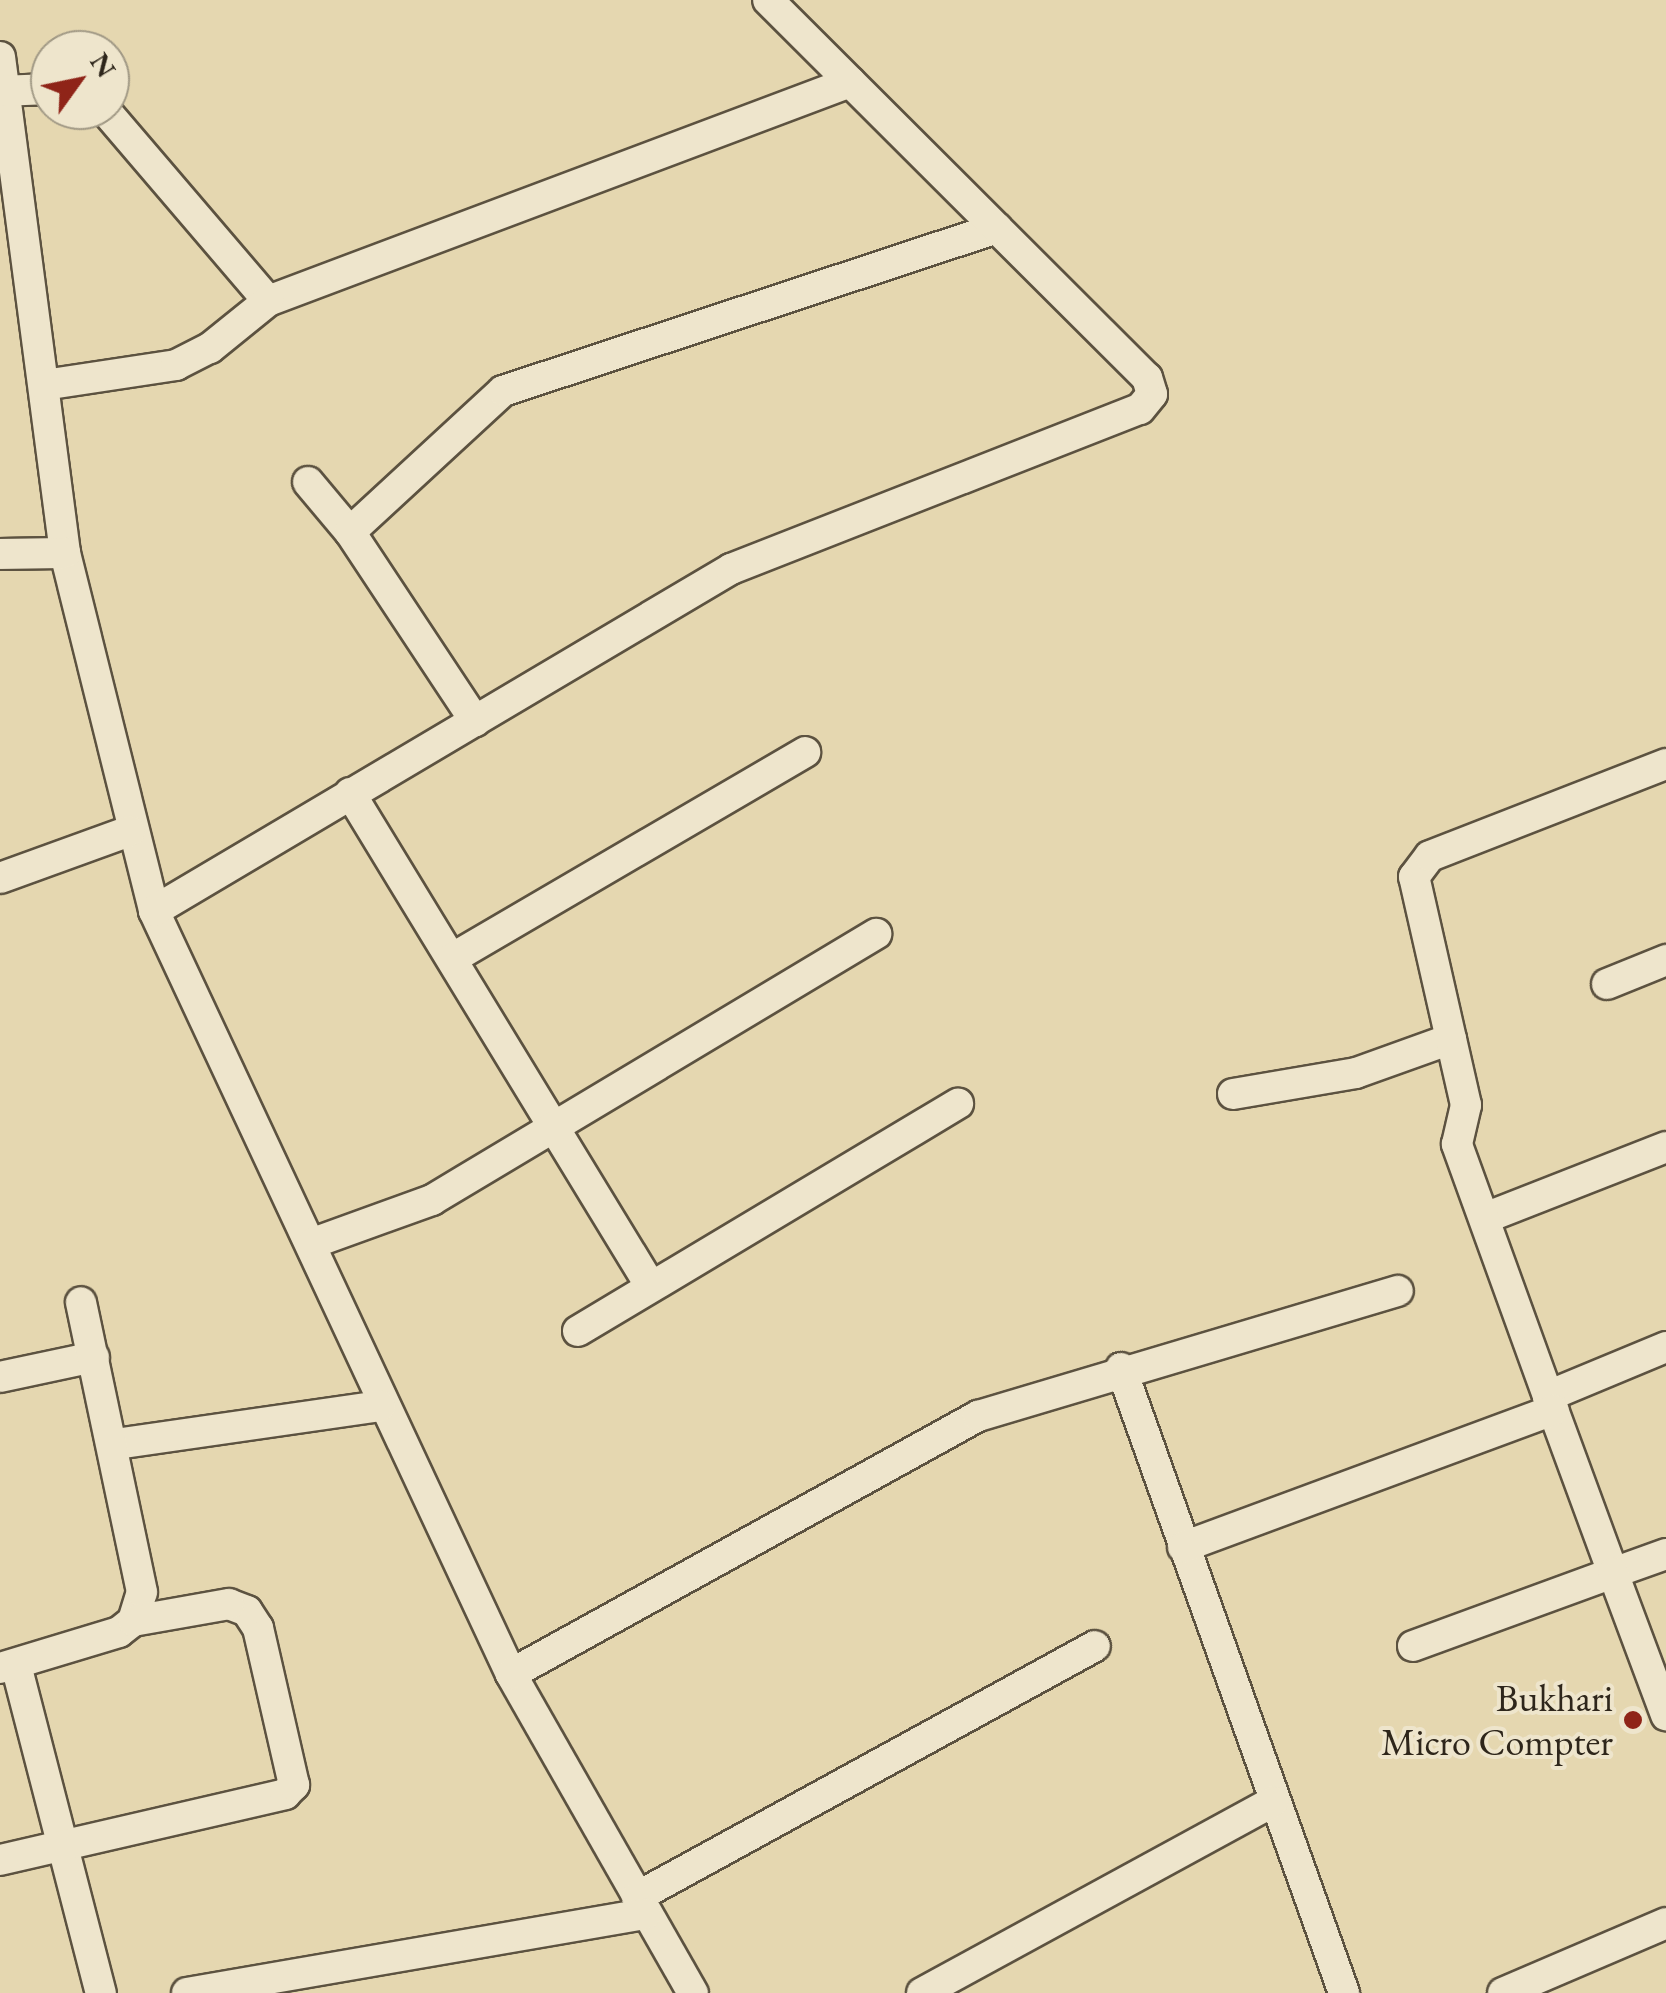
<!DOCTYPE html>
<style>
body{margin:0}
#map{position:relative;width:1666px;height:1993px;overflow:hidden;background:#e5d7b0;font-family:"EB Garamond",serif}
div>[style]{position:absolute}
.roads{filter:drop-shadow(2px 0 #5c5240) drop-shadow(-2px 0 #5c5240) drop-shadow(0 2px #5c5240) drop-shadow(0 -2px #5c5240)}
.minor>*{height:30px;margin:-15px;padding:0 15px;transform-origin:15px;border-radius:15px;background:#eee5cc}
.dots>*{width:28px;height:28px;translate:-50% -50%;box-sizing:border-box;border:5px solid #eee5cc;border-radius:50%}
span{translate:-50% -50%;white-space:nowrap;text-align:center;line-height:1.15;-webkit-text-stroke:8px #eee5cc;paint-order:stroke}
.poi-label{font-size:38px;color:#2e261b}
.right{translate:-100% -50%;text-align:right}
.north{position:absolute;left:30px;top:30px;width:100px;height:100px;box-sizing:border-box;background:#eee5cc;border:2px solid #a19985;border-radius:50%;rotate:57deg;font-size:28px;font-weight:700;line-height:40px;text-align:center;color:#2e261b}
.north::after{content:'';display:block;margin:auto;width:35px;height:45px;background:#8f2418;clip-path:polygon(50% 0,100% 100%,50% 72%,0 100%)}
</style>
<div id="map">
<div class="roads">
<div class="minor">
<div style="left:0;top:57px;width:500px;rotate:82.53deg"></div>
<div style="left:65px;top:553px;width:369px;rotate:76deg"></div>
<div style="left:154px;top:911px;width:842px;rotate:64.93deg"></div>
<div style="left:511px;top:1674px;width:367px;rotate:60.3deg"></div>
<div style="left:0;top:91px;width:50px;rotate:-2.3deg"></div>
<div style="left:105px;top:110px;width:251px;rotate:49.5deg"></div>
<div style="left:268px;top:301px;width:622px;rotate:-20.62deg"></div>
<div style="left:44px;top:385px;width:134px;rotate:-8.6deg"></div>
<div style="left:176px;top:365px;width:38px;rotate:-27deg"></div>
<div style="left:210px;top:348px;width:75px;rotate:-39deg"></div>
<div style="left:308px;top:482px;width:65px;rotate:50deg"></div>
<div style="left:350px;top:532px;width:227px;rotate:56.5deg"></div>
<div style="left:350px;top:532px;width:208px;rotate:-42.7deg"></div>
<div style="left:503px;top:391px;width:520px;rotate:-18.26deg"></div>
<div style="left:0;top:554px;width:65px;rotate:-0.9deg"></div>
<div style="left:350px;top:793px;width:576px;rotate:58.63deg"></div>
<div style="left:0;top:878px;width:138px;rotate:-19.9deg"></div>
<div style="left:154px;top:911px;width:671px;rotate:-30.66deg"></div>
<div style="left:731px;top:569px;width:439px;rotate:-21.4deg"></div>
<div style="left:1140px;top:409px;width:19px;rotate:-51deg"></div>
<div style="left:1152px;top:394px;width:17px;rotate:-107deg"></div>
<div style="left:1147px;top:378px;width:535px;rotate:-135.08deg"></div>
<div style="left:453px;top:958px;width:408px;rotate:-30.3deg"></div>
<div style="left:1607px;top:984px;width:64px;rotate:-22.1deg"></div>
<div style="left:1233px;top:1094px;width:125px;rotate:-9.7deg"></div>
<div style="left:1356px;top:1073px;width:101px;rotate:-19.7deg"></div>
<div style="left:1485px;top:1218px;width:194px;rotate:-21.4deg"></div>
<div style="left:313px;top:1243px;width:127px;rotate:-19.9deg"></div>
<div style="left:432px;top:1200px;width:518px;rotate:-30.93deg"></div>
<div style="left:578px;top:1331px;width:443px;rotate:-30.9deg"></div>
<div style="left:1666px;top:1347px;width:128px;rotate:157.4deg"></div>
<div style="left:1548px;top:1396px;width:189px;rotate:69.8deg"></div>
<div style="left:1613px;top:1573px;width:56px;rotate:-19.7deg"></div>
<div style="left:1121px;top:1368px;width:664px;rotate:70.36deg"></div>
<div style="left:0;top:1377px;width:96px;rotate:-12deg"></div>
<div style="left:1548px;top:1396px;width:268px;rotate:-109.9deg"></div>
<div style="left:1457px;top:1144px;width:40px;rotate:-77deg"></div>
<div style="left:1466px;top:1105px;width:234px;rotate:-102.8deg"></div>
<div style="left:1414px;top:877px;width:26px;rotate:-53deg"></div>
<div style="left:1430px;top:856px;width:253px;rotate:-21.3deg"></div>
<div style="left:116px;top:1444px;width:267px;rotate:-8.2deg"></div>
<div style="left:1183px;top:1547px;width:395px;rotate:-20.3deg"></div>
<div style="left:1413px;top:1646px;width:213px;rotate:-20.1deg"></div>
<div style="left:1613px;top:1573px;width:152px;rotate:69.5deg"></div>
<div style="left:16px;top:1665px;width:339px;rotate:75.5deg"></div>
<div style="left:0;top:1668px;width:124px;rotate:-16.8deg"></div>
<div style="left:119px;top:1632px;width:18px;rotate:-38deg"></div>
<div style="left:133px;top:1621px;width:30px;rotate:-73deg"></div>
<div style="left:142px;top:1592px;width:296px;rotate:-101.9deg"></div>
<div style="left:511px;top:1674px;width:534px;rotate:-28.92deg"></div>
<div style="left:978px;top:1416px;width:438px;rotate:-16.6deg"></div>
<div style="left:0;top:1860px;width:293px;rotate:-13deg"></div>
<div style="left:285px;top:1794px;width:13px;rotate:-45deg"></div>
<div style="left:294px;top:1785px;width:161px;rotate:-102.9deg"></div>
<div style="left:258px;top:1628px;width:20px;rotate:-123deg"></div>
<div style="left:247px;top:1611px;width:19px;rotate:-159deg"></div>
<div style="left:229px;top:1604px;width:97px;rotate:170deg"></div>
<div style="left:637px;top:1897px;width:522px;rotate:-28.72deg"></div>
<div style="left:187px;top:1993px;width:466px;rotate:-9.8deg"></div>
<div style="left:922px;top:1993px;width:399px;rotate:-28.6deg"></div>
<div style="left:1503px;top:1993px;width:177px;rotate:-23.2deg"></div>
</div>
</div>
<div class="dots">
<div style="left:1633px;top:1720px;background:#8f2418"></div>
</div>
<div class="poi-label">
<span class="right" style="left:1613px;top:1720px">Bukhari<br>Micro Compter</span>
</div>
<div class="north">N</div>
</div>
